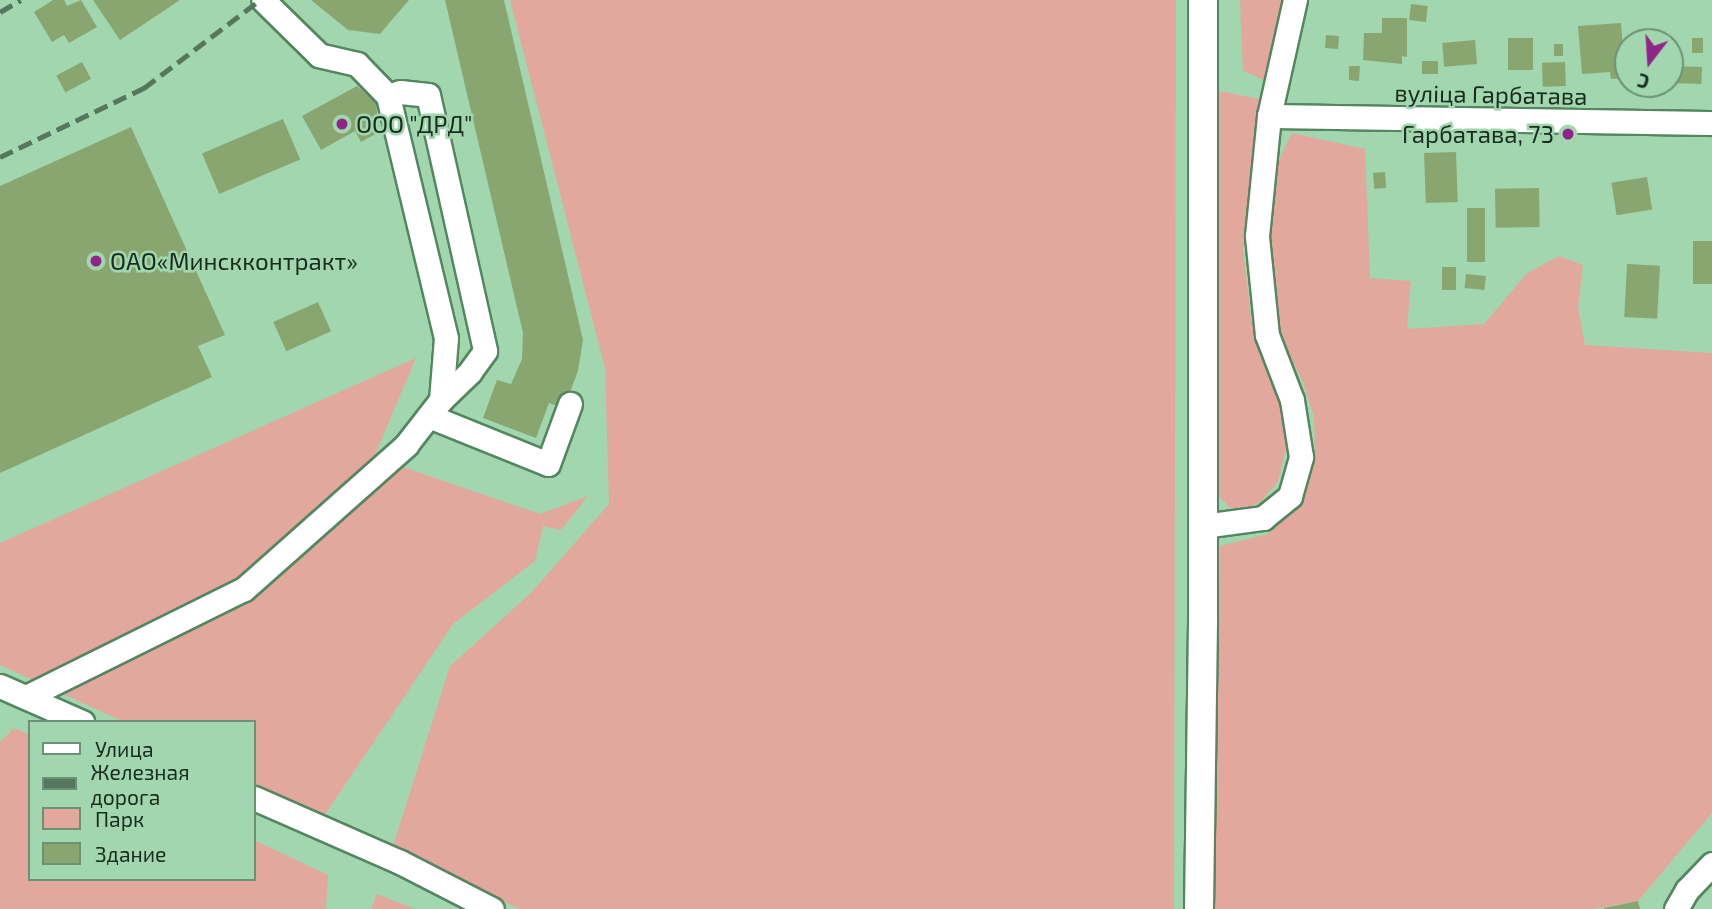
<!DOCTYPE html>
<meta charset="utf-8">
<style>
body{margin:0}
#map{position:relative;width:1712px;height:909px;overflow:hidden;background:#a2d6ae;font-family:"Exo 2",sans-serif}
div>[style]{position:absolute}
.green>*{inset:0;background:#e3a89d}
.building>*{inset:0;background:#89a671;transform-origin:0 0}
.roads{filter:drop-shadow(2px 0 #548660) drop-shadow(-2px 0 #548660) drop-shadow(0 2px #548660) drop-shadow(0 -2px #548660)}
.minor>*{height:23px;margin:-11.5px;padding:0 11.5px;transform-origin:11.5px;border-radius:11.5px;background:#fff}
.major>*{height:28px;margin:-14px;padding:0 14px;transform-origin:14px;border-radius:14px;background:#fff}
.rail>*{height:5px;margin-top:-2.5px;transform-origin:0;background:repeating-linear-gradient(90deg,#55775d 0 14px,transparent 0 21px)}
.dots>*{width:19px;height:19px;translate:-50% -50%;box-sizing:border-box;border:4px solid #a2d6ae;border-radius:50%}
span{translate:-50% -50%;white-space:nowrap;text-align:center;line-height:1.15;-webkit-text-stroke:5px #a2d6ae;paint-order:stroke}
.street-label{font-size:24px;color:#182d1e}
.poi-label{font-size:24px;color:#182d1e}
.left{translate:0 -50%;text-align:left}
.right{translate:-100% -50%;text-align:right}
.legend{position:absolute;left:28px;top:720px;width:228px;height:161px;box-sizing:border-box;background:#a2d6ae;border:2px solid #6b9274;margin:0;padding:9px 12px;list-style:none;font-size:21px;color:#182d1e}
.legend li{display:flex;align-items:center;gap:14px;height:35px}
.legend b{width:35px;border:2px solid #6b9274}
.north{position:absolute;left:1614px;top:28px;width:70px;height:70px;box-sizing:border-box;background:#a2d6ae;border:2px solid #6b9274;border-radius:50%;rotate:197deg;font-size:19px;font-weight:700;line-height:28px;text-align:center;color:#182d1e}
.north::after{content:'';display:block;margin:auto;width:24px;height:32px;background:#902588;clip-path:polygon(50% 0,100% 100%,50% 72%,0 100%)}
</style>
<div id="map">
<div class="green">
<div style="clip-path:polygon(510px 0,1176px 0,1174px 909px,519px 909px,393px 846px,450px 666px,531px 593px,609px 504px,605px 368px)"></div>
<div style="clip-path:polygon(1240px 0,1291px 0,1275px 75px,1264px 80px,1243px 71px)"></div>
<div style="clip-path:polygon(1214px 90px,1264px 100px,1250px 175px,1243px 250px,1251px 318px,1280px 404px,1288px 439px,1278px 482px,1260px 502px,1245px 509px,1230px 508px,1219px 496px)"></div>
<div style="clip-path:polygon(1292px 133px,1365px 149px,1370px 278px,1411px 281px,1407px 329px,1484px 324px,1527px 273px,1559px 256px,1583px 265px,1578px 308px,1585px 345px,1712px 353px,1712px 813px,1638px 901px,1593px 909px,1211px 909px,1220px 546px,1268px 534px,1302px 501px,1315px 457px,1314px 417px,1303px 382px,1279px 333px,1270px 252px,1269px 181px)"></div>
<div style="clip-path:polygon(416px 358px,374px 457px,540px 514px,588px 496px,561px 530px,543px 526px,535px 561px,453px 624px,324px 816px,254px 783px,254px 722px,124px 722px,0 665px,0 543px)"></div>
<div style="clip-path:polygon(14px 728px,30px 735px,30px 879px,254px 879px,254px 840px,328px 875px,326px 909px,0 909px,0 742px)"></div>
<div style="clip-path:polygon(377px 894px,415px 909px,371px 909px)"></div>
</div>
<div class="building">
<div style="clip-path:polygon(53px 0,64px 0,67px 6px,81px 0,97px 27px,69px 43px,64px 35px,52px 42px,34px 12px)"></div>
<div style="clip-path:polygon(93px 0,180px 0,120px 40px)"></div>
<div style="clip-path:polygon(311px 0,409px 0,380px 34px,348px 30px)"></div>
<div style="clip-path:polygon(445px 0,504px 0,583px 340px,578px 371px,564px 408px,549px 403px,536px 438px,483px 418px,497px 380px,511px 384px,522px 359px,523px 333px)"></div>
<div style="left:1411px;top:4px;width:17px;height:16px;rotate:7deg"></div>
<div style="clip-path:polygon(1382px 18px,1407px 18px,1407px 57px,1402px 56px,1402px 64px,1363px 60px,1364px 33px,1382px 33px)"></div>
<div style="clip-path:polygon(1621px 23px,1624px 58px,1628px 58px,1628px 78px,1611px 79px,1610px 72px,1582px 74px,1578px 26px)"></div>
<div style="left:1326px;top:35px;width:13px;height:13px;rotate:4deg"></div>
<div style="left:1508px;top:38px;width:25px;height:32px"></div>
<div style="left:1692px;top:38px;width:11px;height:15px"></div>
<div style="left:1475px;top:40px;width:24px;height:33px;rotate:85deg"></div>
<div style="left:1554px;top:44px;width:9px;height:12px"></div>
<div style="left:1438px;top:61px;width:13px;height:16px;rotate:90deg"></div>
<div style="left:82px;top:62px;width:19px;height:29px;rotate:62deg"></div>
<div style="left:1565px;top:62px;width:24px;height:23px;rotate:88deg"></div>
<div style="clip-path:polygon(1349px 66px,1360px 66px,1359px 81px,1349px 80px)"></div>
<div style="left:1670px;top:66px;width:32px;height:17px;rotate:2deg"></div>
<div style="clip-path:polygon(357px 86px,376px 102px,379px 132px,361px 142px,355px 131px,321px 150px,302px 116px)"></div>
<div style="left:283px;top:119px;width:44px;height:88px;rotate:67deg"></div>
<div style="clip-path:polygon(131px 127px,225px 335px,198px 346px,212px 377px,0 473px,0 186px)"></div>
<div style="left:1456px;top:152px;width:50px;height:32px;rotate:88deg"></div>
<div style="left:1385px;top:172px;width:16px;height:12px;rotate:86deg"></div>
<div style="left:1647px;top:177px;width:33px;height:36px;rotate:81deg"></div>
<div style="left:1539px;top:188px;width:39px;height:44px;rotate:89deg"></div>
<div style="left:1467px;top:208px;width:18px;height:54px"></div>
<div style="left:1712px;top:241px;width:43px;height:19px;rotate:90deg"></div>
<div style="left:1627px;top:264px;width:33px;height:53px;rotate:3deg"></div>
<div style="left:1442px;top:267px;width:14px;height:23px"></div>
<div style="left:1466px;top:274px;width:20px;height:14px;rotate:6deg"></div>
<div style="left:318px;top:302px;width:32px;height:49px;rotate:66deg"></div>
<div style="clip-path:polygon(1638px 901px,1640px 909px,1604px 909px,1604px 908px)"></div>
</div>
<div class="roads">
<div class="minor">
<div style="left:388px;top:96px;width:13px;rotate:-18deg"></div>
<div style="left:400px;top:92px;width:28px;rotate:6deg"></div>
<div style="left:428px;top:95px;width:262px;rotate:77.4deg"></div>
<div style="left:485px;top:351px;width:26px;rotate:126deg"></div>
<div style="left:470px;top:372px;width:40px;rotate:136deg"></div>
<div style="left:1269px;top:116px;width:443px;rotate:0.9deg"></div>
<div style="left:429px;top:416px;width:128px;rotate:22deg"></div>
<div style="left:548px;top:464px;width:64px;rotate:-69.9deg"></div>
<div style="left:1203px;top:526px;width:61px;rotate:-7.6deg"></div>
<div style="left:1263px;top:518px;width:35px;rotate:-39deg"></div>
<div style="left:1290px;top:496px;width:41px;rotate:-74.2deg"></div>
<div style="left:1301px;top:457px;width:58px;rotate:-99deg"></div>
<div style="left:1292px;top:400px;width:70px;rotate:-111deg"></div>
<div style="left:1267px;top:335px;width:100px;rotate:-95.8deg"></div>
<div style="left:1257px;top:236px;width:121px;rotate:-84.3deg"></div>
<div style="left:1269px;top:116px;width:119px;rotate:-77.4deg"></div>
<div style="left:0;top:686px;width:90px;rotate:23.7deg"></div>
<div style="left:26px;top:697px;width:243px;rotate:-26.4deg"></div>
<div style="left:244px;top:589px;width:217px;rotate:-41.6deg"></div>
<div style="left:406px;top:445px;width:57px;rotate:-52.1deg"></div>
<div style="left:441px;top:400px;width:62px;rotate:-85.4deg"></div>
<div style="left:446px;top:338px;width:249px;rotate:-103.5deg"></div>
<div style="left:388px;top:96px;width:45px;rotate:-134.1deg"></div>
<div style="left:357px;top:64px;width:39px;rotate:-167deg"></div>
<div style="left:319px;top:55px;width:78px;rotate:-135.5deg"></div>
<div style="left:254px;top:798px;width:159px;rotate:23.7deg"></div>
<div style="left:400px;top:862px;width:103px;rotate:27.1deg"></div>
<div style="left:1676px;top:909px;width:22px;rotate:-60deg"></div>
<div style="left:1687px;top:890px;width:36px;rotate:-46deg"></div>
</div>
<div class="major">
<div style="left:1199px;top:909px;width:290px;rotate:-89.2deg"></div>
<div style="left:1203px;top:619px;width:619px;rotate:-90deg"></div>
</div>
</div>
<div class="rail">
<div style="left:0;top:12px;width:24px;rotate:-30deg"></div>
<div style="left:0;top:157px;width:160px;rotate:-25.6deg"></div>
<div style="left:144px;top:88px;width:146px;rotate:-37.2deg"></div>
</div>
<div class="dots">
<div style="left:342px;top:124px;background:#902588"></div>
<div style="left:1568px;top:134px;background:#902588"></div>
<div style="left:96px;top:261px;background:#902588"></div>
</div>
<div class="street-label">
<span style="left:1491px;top:94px;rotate:1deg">вуліца Гарбатава</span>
</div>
<div class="poi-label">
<span class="left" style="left:356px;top:124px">ООО "ДРД"</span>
<span class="right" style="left:1554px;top:134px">Гарбатава, 73</span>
<span class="left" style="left:110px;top:261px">ОАО«Минскконтракт»</span>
</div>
<ul class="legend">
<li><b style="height:9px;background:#fff"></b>Улица</li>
<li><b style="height:9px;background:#55775d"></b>Железная дорога</li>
<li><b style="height:19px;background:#e3a89d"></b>Парк</li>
<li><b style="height:19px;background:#89a671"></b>Здание</li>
</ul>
<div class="north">С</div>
</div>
